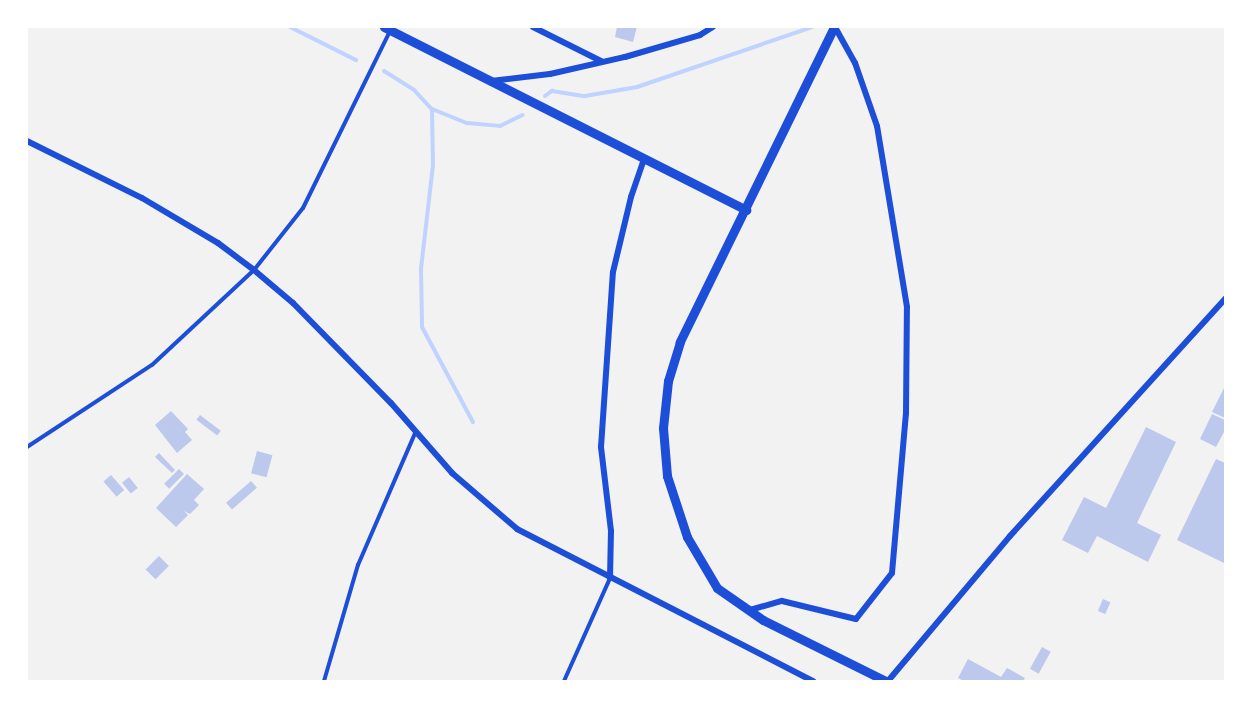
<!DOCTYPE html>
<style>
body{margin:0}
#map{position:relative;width:1252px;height:708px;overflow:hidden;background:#f2f2f2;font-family:Manrope,sans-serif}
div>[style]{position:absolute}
.stream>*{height:4px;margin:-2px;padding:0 2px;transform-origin:2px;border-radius:2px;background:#bfd3fe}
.building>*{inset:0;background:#bdc9ec;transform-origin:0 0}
.service>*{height:4px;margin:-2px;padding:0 2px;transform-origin:2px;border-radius:2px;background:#1d4ed8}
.minor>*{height:6px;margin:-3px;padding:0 3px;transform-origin:3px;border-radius:3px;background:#1d4ed8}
.tertiary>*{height:9px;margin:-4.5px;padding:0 4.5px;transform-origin:4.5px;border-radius:4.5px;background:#1d4ed8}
span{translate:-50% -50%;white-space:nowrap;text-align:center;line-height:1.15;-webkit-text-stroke:4.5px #fff;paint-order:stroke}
.frame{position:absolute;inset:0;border:28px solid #fff;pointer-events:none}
</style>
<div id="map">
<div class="stream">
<div style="left:290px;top:27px;width:74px;rotate:26.6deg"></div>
<div style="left:384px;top:71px;width:36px;rotate:32deg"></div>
<div style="left:414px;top:90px;width:26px;rotate:47deg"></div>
<div style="left:432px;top:109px;width:56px;rotate:89deg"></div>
<div style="left:433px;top:165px;width:104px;rotate:96.6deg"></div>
<div style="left:421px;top:268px;width:59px;rotate:89deg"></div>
<div style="left:422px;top:327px;width:108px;rotate:61.8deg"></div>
<div style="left:545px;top:96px;width:9px;rotate:-36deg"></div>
<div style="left:552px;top:91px;width:33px;rotate:9deg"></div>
<div style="left:585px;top:96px;width:53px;rotate:-9.8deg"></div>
<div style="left:637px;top:87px;width:185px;rotate:-18.9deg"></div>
<div style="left:432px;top:109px;width:38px;rotate:22deg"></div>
<div style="left:467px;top:123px;width:33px;rotate:5deg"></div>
<div style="left:500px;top:126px;width:25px;rotate:-26deg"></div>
</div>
<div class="building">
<div style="clip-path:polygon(617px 27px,637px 27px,633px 42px,615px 37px)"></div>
<div style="clip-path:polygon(1225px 386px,1225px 418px,1212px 412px)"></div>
<div style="clip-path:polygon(171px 411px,188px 429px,185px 432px,192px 440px,177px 453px,155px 425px)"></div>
<div style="clip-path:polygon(1212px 414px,1225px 420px,1225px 430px,1216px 447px,1200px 439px)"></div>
<div style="left:200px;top:415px;width:26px;height:6px;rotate:37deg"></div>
<div style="clip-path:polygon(1146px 427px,1176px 442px,1137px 523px,1161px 535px,1148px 562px,1097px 536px,1088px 553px,1062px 540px,1084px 497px,1106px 508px)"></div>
<div style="left:257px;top:451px;width:16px;height:23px;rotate:15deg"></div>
<div style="clip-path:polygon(159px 453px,175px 470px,172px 473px,155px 457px)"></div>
<div style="clip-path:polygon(1216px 459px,1225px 463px,1224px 563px,1177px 540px)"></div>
<div style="left:179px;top:469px;width:7px;height:21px;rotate:45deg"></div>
<div style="clip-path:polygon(187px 474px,204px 489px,194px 500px,199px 505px,190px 514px,184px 511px,188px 515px,176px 527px,156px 508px)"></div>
<div style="left:111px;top:475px;width:20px;height:10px;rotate:49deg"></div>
<div style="left:129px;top:477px;width:14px;height:9px;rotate:51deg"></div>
<div style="left:251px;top:481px;width:9px;height:33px;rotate:49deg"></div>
<div style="left:159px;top:556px;width:14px;height:19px;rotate:45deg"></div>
<div style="left:1103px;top:599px;width:8px;height:13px;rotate:23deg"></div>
<div style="left:1042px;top:647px;width:10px;height:25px;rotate:29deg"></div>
<div style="clip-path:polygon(968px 659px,1001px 677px,1007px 668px,1025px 678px,1023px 681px,964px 681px,958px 678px)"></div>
</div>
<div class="service">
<div style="left:27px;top:447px;width:149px;rotate:-33.3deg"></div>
<div style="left:152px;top:365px;width:139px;rotate:-43deg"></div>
<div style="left:254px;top:270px;width:79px;rotate:-51.7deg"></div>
<div style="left:303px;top:208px;width:197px;rotate:-63.8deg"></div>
<div style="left:324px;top:681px;width:121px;rotate:-73.7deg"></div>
<div style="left:358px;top:565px;width:144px;rotate:-66.6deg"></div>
<div style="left:564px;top:681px;width:113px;rotate:-65.9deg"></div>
</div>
<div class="minor">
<div style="left:533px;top:27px;width:76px;rotate:26.6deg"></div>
<div style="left:491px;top:81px;width:59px;rotate:-6.8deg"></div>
<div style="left:550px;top:74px;width:77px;rotate:-12.8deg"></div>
<div style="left:625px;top:57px;width:78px;rotate:-16.3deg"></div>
<div style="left:700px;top:35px;width:15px;rotate:-32deg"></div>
<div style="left:27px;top:141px;width:128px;rotate:26.4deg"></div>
<div style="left:142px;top:198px;width:88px;rotate:30.6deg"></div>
<div style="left:218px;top:243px;width:45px;rotate:36.9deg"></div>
<div style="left:254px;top:270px;width:51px;rotate:40.2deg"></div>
<div style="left:293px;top:303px;width:140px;rotate:45.6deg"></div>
<div style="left:391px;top:403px;width:93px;rotate:48.9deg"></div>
<div style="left:452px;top:473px;width:86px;rotate:40.7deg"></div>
<div style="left:517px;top:529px;width:333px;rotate:27.2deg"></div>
<div style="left:610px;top:578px;width:47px;rotate:-88.8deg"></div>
<div style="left:611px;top:531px;width:85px;rotate:-96.8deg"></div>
<div style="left:601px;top:447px;width:175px;rotate:-86.1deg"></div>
<div style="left:613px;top:272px;width:77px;rotate:-76.5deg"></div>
<div style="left:631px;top:197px;width:40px;rotate:-71.1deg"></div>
<div style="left:750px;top:610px;width:33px;rotate:-16deg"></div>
<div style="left:782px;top:601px;width:76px;rotate:13.7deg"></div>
<div style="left:856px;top:619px;width:58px;rotate:-52deg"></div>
<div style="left:892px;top:573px;width:161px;rotate:-85deg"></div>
<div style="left:906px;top:413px;width:106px;rotate:-89.5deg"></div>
<div style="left:907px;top:307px;width:183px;rotate:-99.4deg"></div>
<div style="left:877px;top:126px;width:67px;rotate:-109.2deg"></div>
<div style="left:855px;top:63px;width:41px;rotate:-119.1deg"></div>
<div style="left:888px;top:681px;width:189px;rotate:-49.9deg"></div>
<div style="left:1010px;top:536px;width:320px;rotate:-47.8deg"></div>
</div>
<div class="tertiary">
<div style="left:384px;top:27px;width:406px;rotate:26.8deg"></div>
<div style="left:834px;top:27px;width:351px;rotate:116.1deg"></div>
<div style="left:680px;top:342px;width:41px;rotate:107.1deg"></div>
<div style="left:668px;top:381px;width:47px;rotate:96.1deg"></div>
<div style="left:663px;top:428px;width:48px;rotate:85.2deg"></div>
<div style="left:667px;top:476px;width:64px;rotate:71.8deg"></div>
<div style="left:687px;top:537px;width:59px;rotate:59.5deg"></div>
<div style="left:717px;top:588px;width:56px;rotate:34.8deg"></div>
<div style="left:763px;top:620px;width:137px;rotate:26.4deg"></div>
</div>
<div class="frame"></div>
</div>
